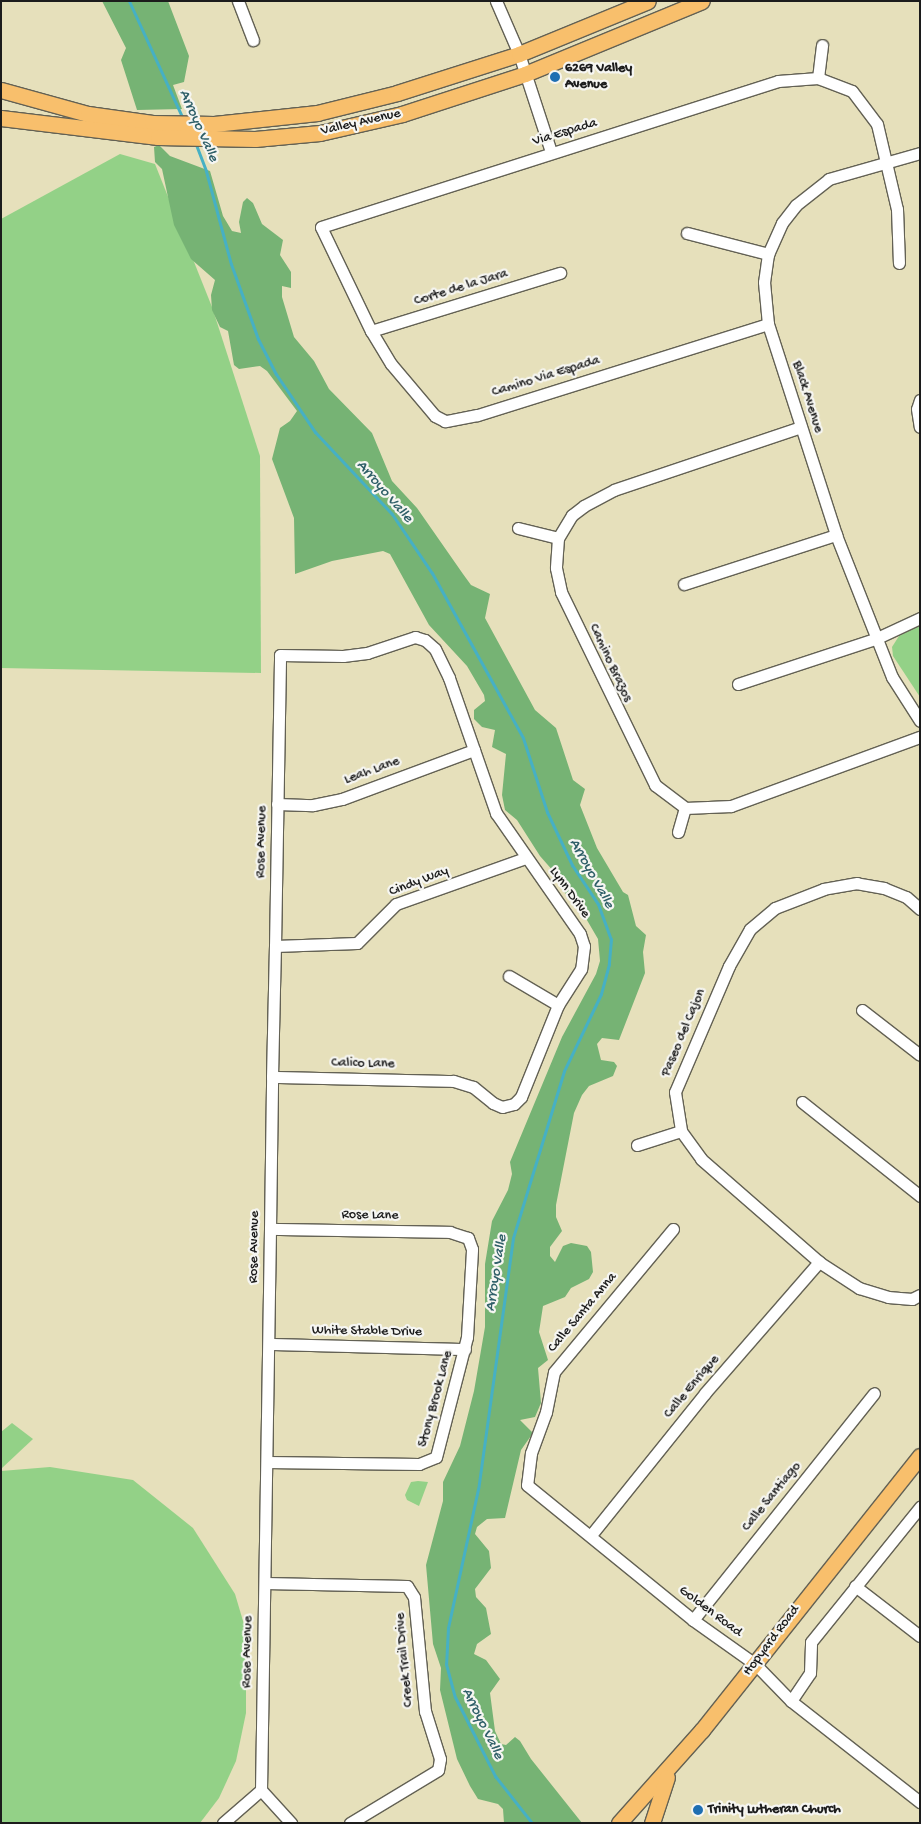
<!DOCTYPE html>
<style>
body{margin:0}
#map{position:relative;width:921px;height:1824px;overflow:hidden;background:#e6e0bb;font-family:"Gochi Hand",sans-serif}
div>[style]{position:absolute}
.green>*{inset:0;background:#93d187}
.forest>*{inset:0;background:#76b374}
.stream>*{height:3px;margin:-1.5px;padding:0 1.5px;transform-origin:1.5px;border-radius:1.5px;background:#46b0c4}
.roads{filter:drop-shadow(1px 0 #636154) drop-shadow(-1px 0 #636154) drop-shadow(0 1px #636154) drop-shadow(0 -1px #636154)}
.minor>*{height:11px;margin:-5.5px;padding:0 5.5px;transform-origin:5.5px;border-radius:5.5px;background:#fff}
.major>*{height:15px;margin:-7.5px;padding:0 7.5px;transform-origin:7.5px;border-radius:7.5px;background:#f8bf6c}
.dots>*{width:14px;height:14px;translate:-50% -50%;box-sizing:border-box;border:2px solid #f6f6f2;border-radius:50%}
span{translate:-50% -50%;white-space:nowrap;text-align:center;line-height:1.15;-webkit-text-stroke:4.5px #f6f6f2;paint-order:stroke}
.poi-label{font-size:14px;color:#1c1c1c;font-weight:700}
.left{translate:0 -50%;text-align:left}
.street-label{font-size:14px;color:#1c1c1c}
.water-label{font-size:15px;color:#2f5f68;font-style:italic}
.frame{position:absolute;inset:0;border:2px solid #1c1c1c;pointer-events:none}
</style>
<div id="map">
<div class="green">
<div style="clip-path:polygon(120px 154px,155px 164px,212px 307px,260px 456px,261px 673px,1px 668px,1px 219px)"></div>
<div style="clip-path:polygon(920px 625px,920px 697px,893px 656px,892px 647px,899px 636px)"></div>
<div style="clip-path:polygon(12px 1423px,33px 1439px,1px 1469px,1px 1432px)"></div>
<div style="clip-path:polygon(50px 1467px,133px 1480px,193px 1528px,235px 1594px,246px 1631px,246px 1713px,236px 1761px,219px 1798px,200px 1823px,1px 1823px,1px 1471px)"></div>
<div style="clip-path:polygon(418px 1481px,428px 1482px,419px 1506px,407px 1500px,405px 1495px,411px 1482px)"></div>
</div>
<div class="forest">
<div style="clip-path:polygon(102px 1px,168px 1px,189px 56px,184px 82px,173px 85px,182px 109px,137px 110px,121px 60px,126px 48px)"></div>
<div style="clip-path:polygon(159px 145px,170px 156px,210px 171px,223px 216px,232px 231px,241px 233px,239px 222px,243px 202px,247px 198px,253px 203px,262px 224px,283px 240px,280px 255px,291px 272px,291px 288px,282px 286px,282px 297px,294px 337px,314px 361px,329px 389px,372px 433px,392px 481px,417px 508px,463px 574px,471px 585px,490px 594px,485px 618px,535px 710px,556px 728px,573px 780px,585px 789px,580px 805px,597px 848px,623px 892px,628px 895px,636px 926px,646px 935px,643px 952px,645px 973px,619px 1040px,602px 1038px,597px 1044px,601px 1060px,614px 1062px,617px 1066px,613px 1076px,589px 1086px,582px 1095px,574px 1113px,556px 1205px,556px 1217px,562px 1231px,550px 1247px,550px 1256px,555px 1262px,563px 1246px,571px 1243px,587px 1246px,591px 1252px,593px 1272px,589px 1279px,571px 1288px,565px 1297px,543px 1306px,539px 1332px,548px 1360px,538px 1368px,541px 1403px,535px 1417px,520px 1420px,533px 1433px,521px 1450px,505px 1518px,487px 1519px,477px 1527px,475px 1534px,489px 1551px,491px 1568px,475px 1589px,476px 1597px,486px 1608px,491px 1634px,477px 1644px,474px 1654px,486px 1660px,500px 1679px,490px 1693px,495px 1731px,501px 1744px,506px 1745px,515px 1737px,520px 1741px,531px 1759px,582px 1823px,504px 1823px,503px 1809px,498px 1804px,478px 1799px,470px 1786px,457px 1759px,440px 1690px,441px 1668px,433px 1644px,426px 1565px,443px 1501px,443px 1482px,460px 1446px,474px 1391px,485px 1327px,485px 1264px,492px 1221px,508px 1190px,512px 1174px,510px 1162px,562px 1037px,596px 974px,600px 961px,598px 939px,584px 915px,565px 893px,554px 872px,540px 856px,517px 820px,505px 810px,502px 795px,506px 754px,492px 747px,495px 730px,482px 727px,474px 719px,474px 710px,485px 701px,484px 695px,467px 666px,429px 625px,390px 554px,383px 551px,332px 561px,295px 574px,294px 518px,272px 459px,280px 428px,290px 421px,297px 411px,267px 371px,260px 366px,239px 369px,234px 365px,228px 331px,220px 327px,212px 310px,211px 295px,215px 280px,191px 259px,174px 225px,162px 169px,155px 162px,154px 147px)"></div>
</div>
<div class="stream">
<div style="left:129px;top:1px;width:130px;rotate:65.4deg"></div>
<div style="left:195px;top:142px;width:31px;rotate:69deg"></div>
<div style="left:206px;top:171px;width:96px;rotate:75deg"></div>
<div style="left:231px;top:264px;width:80px;rotate:70.2deg"></div>
<div style="left:258px;top:339px;width:39px;rotate:63deg"></div>
<div style="left:276px;top:374px;width:70px;rotate:56.1deg"></div>
<div style="left:315px;top:432px;width:112px;rotate:46.8deg"></div>
<div style="left:392px;top:514px;width:71px;rotate:55.9deg"></div>
<div style="left:432px;top:573px;width:188px;rotate:61.1deg"></div>
<div style="left:523px;top:738px;width:78px;rotate:72deg"></div>
<div style="left:547px;top:812px;width:59px;rotate:64.7deg"></div>
<div style="left:572px;top:865px;width:47px;rotate:56.3deg"></div>
<div style="left:598px;top:904px;width:37px;rotate:70deg"></div>
<div style="left:611px;top:939px;width:25px;rotate:95deg"></div>
<div style="left:609px;top:964px;width:31px;rotate:105deg"></div>
<div style="left:601px;top:994px;width:85px;rotate:115.7deg"></div>
<div style="left:564px;top:1071px;width:175px;rotate:107deg"></div>
<div style="left:513px;top:1238px;width:253px;rotate:97.9deg"></div>
<div style="left:478px;top:1489px;width:142px;rotate:102.2deg"></div>
<div style="left:448px;top:1628px;width:36px;rotate:93deg"></div>
<div style="left:446px;top:1664px;width:34px;rotate:75deg"></div>
<div style="left:455px;top:1697px;width:89px;rotate:63.1deg"></div>
<div style="left:495px;top:1776px;width:60px;rotate:51.8deg"></div>
</div>
<div class="roads">
<div class="minor">
<div style="left:238px;top:1px;width:42px;rotate:69deg"></div>
<div style="left:496px;top:1px;width:58px;rotate:66.5deg"></div>
<div style="left:519px;top:54px;width:103px;rotate:71.9deg"></div>
<div style="left:818px;top:78px;width:33px;rotate:-83deg"></div>
<div style="left:920px;top:153px;width:95px;rotate:164.1deg"></div>
<div style="left:829px;top:179px;width:42px;rotate:141.8deg"></div>
<div style="left:796px;top:205px;width:23px;rotate:128deg"></div>
<div style="left:782px;top:223px;width:34px;rotate:114deg"></div>
<div style="left:768px;top:254px;width:28px;rotate:98deg"></div>
<div style="left:764px;top:282px;width:42px;rotate:84.6deg"></div>
<div style="left:768px;top:324px;width:222px;rotate:72.1deg"></div>
<div style="left:836px;top:535px;width:153px;rotate:68.5deg"></div>
<div style="left:892px;top:677px;width:52px;rotate:57.5deg"></div>
<div style="left:687px;top:233px;width:84px;rotate:14.5deg"></div>
<div style="left:768px;top:324px;width:305px;rotate:162.6deg"></div>
<div style="left:477px;top:415px;width:33px;rotate:169deg"></div>
<div style="left:445px;top:421px;width:11px;rotate:-153deg"></div>
<div style="left:435px;top:416px;width:68px;rotate:-130.2deg"></div>
<div style="left:391px;top:364px;width:39px;rotate:-121deg"></div>
<div style="left:371px;top:331px;width:115px;rotate:-115.7deg"></div>
<div style="left:321px;top:227px;width:480px;rotate:-17.7deg"></div>
<div style="left:778px;top:81px;width:40px;rotate:-4.3deg"></div>
<div style="left:818px;top:78px;width:36px;rotate:21deg"></div>
<div style="left:852px;top:91px;width:41px;rotate:52.9deg"></div>
<div style="left:877px;top:124px;width:87px;rotate:76.8deg"></div>
<div style="left:897px;top:209px;width:54px;rotate:87.9deg"></div>
<div style="left:371px;top:331px;width:198px;rotate:-17.1deg"></div>
<div style="left:920px;top:400px;width:9px;rotate:108deg"></div>
<div style="left:917px;top:409px;width:18px;rotate:81deg"></div>
<div style="left:801px;top:427px;width:197px;rotate:161.4deg"></div>
<div style="left:614px;top:490px;width:34px;rotate:152deg"></div>
<div style="left:584px;top:506px;width:15px;rotate:143deg"></div>
<div style="left:572px;top:515px;width:27px;rotate:121deg"></div>
<div style="left:558px;top:538px;width:30px;rotate:94deg"></div>
<div style="left:556px;top:568px;width:25px;rotate:78deg"></div>
<div style="left:561px;top:592px;width:215px;rotate:64deg"></div>
<div style="left:655px;top:785px;width:38px;rotate:37deg"></div>
<div style="left:685px;top:808px;width:46px;rotate:-2.5deg"></div>
<div style="left:731px;top:806px;width:201px;rotate:-20.1deg"></div>
<div style="left:518px;top:528px;width:41px;rotate:14deg"></div>
<div style="left:684px;top:584px;width:160px;rotate:-17.9deg"></div>
<div style="left:738px;top:684px;width:144px;rotate:-18.2deg"></div>
<div style="left:875px;top:639px;width:50px;rotate:-25deg"></div>
<div style="left:277px;top:804px;width:36px;rotate:2deg"></div>
<div style="left:313px;top:805px;width:30px;rotate:-12deg"></div>
<div style="left:342px;top:799px;width:141px;rotate:-20.4deg"></div>
<div style="left:678px;top:832px;width:25px;rotate:-74deg"></div>
<div style="left:920px;top:909px;width:18px;rotate:-139deg"></div>
<div style="left:906px;top:897px;width:24px;rotate:-158deg"></div>
<div style="left:884px;top:888px;width:27px;rotate:-170deg"></div>
<div style="left:857px;top:883px;width:34px;rotate:170deg"></div>
<div style="left:824px;top:889px;width:53px;rotate:158.8deg"></div>
<div style="left:775px;top:908px;width:33px;rotate:140deg"></div>
<div style="left:750px;top:929px;width:43px;rotate:119.6deg"></div>
<div style="left:729px;top:966px;width:137px;rotate:113.2deg"></div>
<div style="left:675px;top:1092px;width:39px;rotate:81deg"></div>
<div style="left:681px;top:1131px;width:34px;rotate:54deg"></div>
<div style="left:701px;top:1159px;width:157px;rotate:41.1deg"></div>
<div style="left:819px;top:1262px;width:48px;rotate:33deg"></div>
<div style="left:859px;top:1288px;width:30px;rotate:17deg"></div>
<div style="left:888px;top:1297px;width:24px;rotate:5deg"></div>
<div style="left:912px;top:1299px;width:9px;rotate:-27deg"></div>
<div style="left:275px;top:946px;width:82px;rotate:-2.1deg"></div>
<div style="left:357px;top:943px;width:55px;rotate:-45deg"></div>
<div style="left:396px;top:904px;width:137px;rotate:-19.6deg"></div>
<div style="left:509px;top:976px;width:57px;rotate:30.6deg"></div>
<div style="left:862px;top:1010px;width:73px;rotate:37.8deg"></div>
<div style="left:802px;top:1102px;width:151px;rotate:38.5deg"></div>
<div style="left:637px;top:1145px;width:46px;rotate:-17.7deg"></div>
<div style="left:673px;top:1229px;width:186px;rotate:129.8deg"></div>
<div style="left:554px;top:1372px;width:41px;rotate:101.3deg"></div>
<div style="left:546px;top:1412px;width:44px;rotate:110.1deg"></div>
<div style="left:531px;top:1453px;width:32px;rotate:97deg"></div>
<div style="left:527px;top:1485px;width:214px;rotate:39.1deg"></div>
<div style="left:693px;top:1620px;width:76px;rotate:35.4deg"></div>
<div style="left:755px;top:1664px;width:52px;rotate:45.8deg"></div>
<div style="left:791px;top:1701px;width:164px;rotate:38.1deg"></div>
<div style="left:269px;top:1344px;width:196px;rotate:1.5deg"></div>
<div style="left:267px;top:1462px;width:152px;rotate:0.8deg"></div>
<div style="left:419px;top:1464px;width:18px;rotate:-22deg"></div>
<div style="left:436px;top:1457px;width:124px;rotate:-75.5deg"></div>
<div style="left:467px;top:1337px;width:88px;rotate:-86.7deg"></div>
<div style="left:472px;top:1249px;width:12px;rotate:-110deg"></div>
<div style="left:468px;top:1238px;width:19px;rotate:-162deg"></div>
<div style="left:450px;top:1232px;width:180px;rotate:-179deg"></div>
<div style="left:591px;top:1535px;width:182px;rotate:-51.2deg"></div>
<div style="left:705px;top:1393px;width:174px;rotate:-49deg"></div>
<div style="left:265px;top:1583px;width:142px;rotate:1.2deg"></div>
<div style="left:407px;top:1586px;width:13px;rotate:58deg"></div>
<div style="left:414px;top:1597px;width:115px;rotate:84.5deg"></div>
<div style="left:425px;top:1711px;width:50px;rotate:72.6deg"></div>
<div style="left:440px;top:1759px;width:11px;rotate:100deg"></div>
<div style="left:438px;top:1770px;width:103px;rotate:148.9deg"></div>
<div style="left:855px;top:1586px;width:82px;rotate:37.6deg"></div>
<div style="left:693px;top:1620px;width:290px;rotate:-51.4deg"></div>
<div style="left:791px;top:1701px;width:34px;rotate:-56deg"></div>
<div style="left:810px;top:1673px;width:31px;rotate:-88deg"></div>
<div style="left:811px;top:1642px;width:174px;rotate:-51.1deg"></div>
<div style="left:261px;top:1790px;width:45px;rotate:47.7deg"></div>
<div style="left:223px;top:1823px;width:50px;rotate:-41deg"></div>
<div style="left:261px;top:1790px;width:561px;rotate:-89.08deg"></div>
<div style="left:270px;top:1229px;width:152px;rotate:-89.2deg"></div>
<div style="left:272px;top:1077px;width:131px;rotate:-88.7deg"></div>
<div style="left:275px;top:946px;width:291px;rotate:-89deg"></div>
<div style="left:280px;top:655px;width:63px;rotate:0.9deg"></div>
<div style="left:343px;top:656px;width:24px;rotate:-7deg"></div>
<div style="left:367px;top:653px;width:51px;rotate:-18.4deg"></div>
<div style="left:415px;top:637px;width:10px;rotate:17deg"></div>
<div style="left:425px;top:640px;width:13px;rotate:42deg"></div>
<div style="left:435px;top:649px;width:32px;rotate:64deg"></div>
<div style="left:449px;top:678px;width:143px;rotate:70.8deg"></div>
<div style="left:496px;top:813px;width:147px;rotate:55.2deg"></div>
<div style="left:580px;top:934px;width:13px;rotate:72deg"></div>
<div style="left:584px;top:946px;width:23px;rotate:97deg"></div>
<div style="left:581px;top:969px;width:43px;rotate:122.6deg"></div>
<div style="left:558px;top:1005px;width:99px;rotate:111.9deg"></div>
<div style="left:521px;top:1097px;width:10px;rotate:135deg"></div>
<div style="left:514px;top:1104px;width:12px;rotate:166deg"></div>
<div style="left:502px;top:1107px;width:10px;rotate:-156deg"></div>
<div style="left:493px;top:1103px;width:26px;rotate:-141deg"></div>
<div style="left:473px;top:1087px;width:21px;rotate:-163deg"></div>
<div style="left:453px;top:1081px;width:181px;rotate:-178.7deg"></div>
</div>
<div class="major">
<div style="left:1px;top:90px;width:90px;rotate:15.4deg"></div>
<div style="left:88px;top:114px;width:65px;rotate:8deg"></div>
<div style="left:152px;top:123px;width:62px;rotate:0.9deg"></div>
<div style="left:214px;top:124px;width:104px;rotate:-6.1deg"></div>
<div style="left:317px;top:113px;width:82px;rotate:-14deg"></div>
<div style="left:397px;top:93px;width:128px;rotate:-17.7deg"></div>
<div style="left:519px;top:54px;width:139px;rotate:-22.3deg"></div>
<div style="left:1px;top:118px;width:158px;rotate:6.9deg"></div>
<div style="left:158px;top:137px;width:97px;rotate:1.2deg"></div>
<div style="left:255px;top:139px;width:65px;rotate:-5.3deg"></div>
<div style="left:320px;top:133px;width:84px;rotate:-13deg"></div>
<div style="left:402px;top:114px;width:129px;rotate:-18deg"></div>
<div style="left:525px;top:74px;width:191px;rotate:-22.4deg"></div>
<div style="left:619px;top:1823px;width:125px;rotate:-48.3deg"></div>
<div style="left:702px;top:1730px;width:350px;rotate:-51.5deg"></div>
<div style="left:652px;top:1823px;width:48px;rotate:-71.9deg"></div>
</div>
</div>
<div class="dots">
<div style="left:555px;top:77px;background:#1f6fb2"></div>
<div style="left:698px;top:1810px;background:#1f6fb2"></div>
</div>
<div class="poi-label">
<span class="left" style="left:565px;top:77px">6269 Valley<br>Avenue</span>
<span class="left" style="left:708px;top:1810px">Trinity Lutheran Church</span>
</div>
<div class="street-label">
<span style="left:361px;top:123px;rotate:-13deg">Valley Avenue</span>
<span style="left:565px;top:133px;rotate:-17deg">Via Espada</span>
<span style="left:461px;top:288px;rotate:-17deg">Corte de la Jara</span>
<span style="left:546px;top:377px;rotate:-17deg">Camino Via Espada</span>
<span style="left:807px;top:397px;rotate:72deg">Black Avenue</span>
<span style="left:610px;top:663px;rotate:65deg">Camino Brazos</span>
<span style="left:372px;top:771px;rotate:-20deg">Leah Lane</span>
<span style="left:262px;top:842px;rotate:-89deg">Rose Avenue</span>
<span style="left:419px;top:882px;rotate:-21deg">Cindy Way</span>
<span style="left:569px;top:893px;rotate:54deg">Lynn Drive</span>
<span style="left:684px;top:1033px;rotate:-67deg">Paseo del Cajon</span>
<span style="left:363px;top:1064px;rotate:1deg">Calico Lane</span>
<span style="left:370px;top:1216px;rotate:1deg">Rose Lane</span>
<span style="left:255px;top:1247px;rotate:-89deg">Rose Avenue</span>
<span style="left:583px;top:1313px;rotate:-50deg">Calle Santa Anna</span>
<span style="left:367px;top:1332px;rotate:1deg">White Stable Drive</span>
<span style="left:692px;top:1387px;rotate:-50deg">Calle Enrique</span>
<span style="left:436px;top:1399px;rotate:-75deg">Stony Brook Lane</span>
<span style="left:772px;top:1497px;rotate:-51deg">Calle Santiago</span>
<span style="left:710px;top:1612px;rotate:37deg">Golden Road</span>
<span style="left:772px;top:1641px;rotate:-53deg">Hopyard Road</span>
<span style="left:248px;top:1652px;rotate:-89deg">Rose Avenue</span>
<span style="left:405px;top:1660px;rotate:-95deg">Creek Trail Drive</span>
</div>
<div class="water-label">
<span style="left:198px;top:126px;rotate:66deg">Arroyo Valle</span>
<span style="left:384px;top:492px;rotate:49deg">Arroyo Valle</span>
<span style="left:591px;top:874px;rotate:61deg">Arroyo Valle</span>
<span style="left:497px;top:1273px;rotate:-81deg">Arroyo Valle</span>
<span style="left:482px;top:1724px;rotate:64deg">Arroyo Valle</span>
</div>
<div class="frame"></div>
</div>
